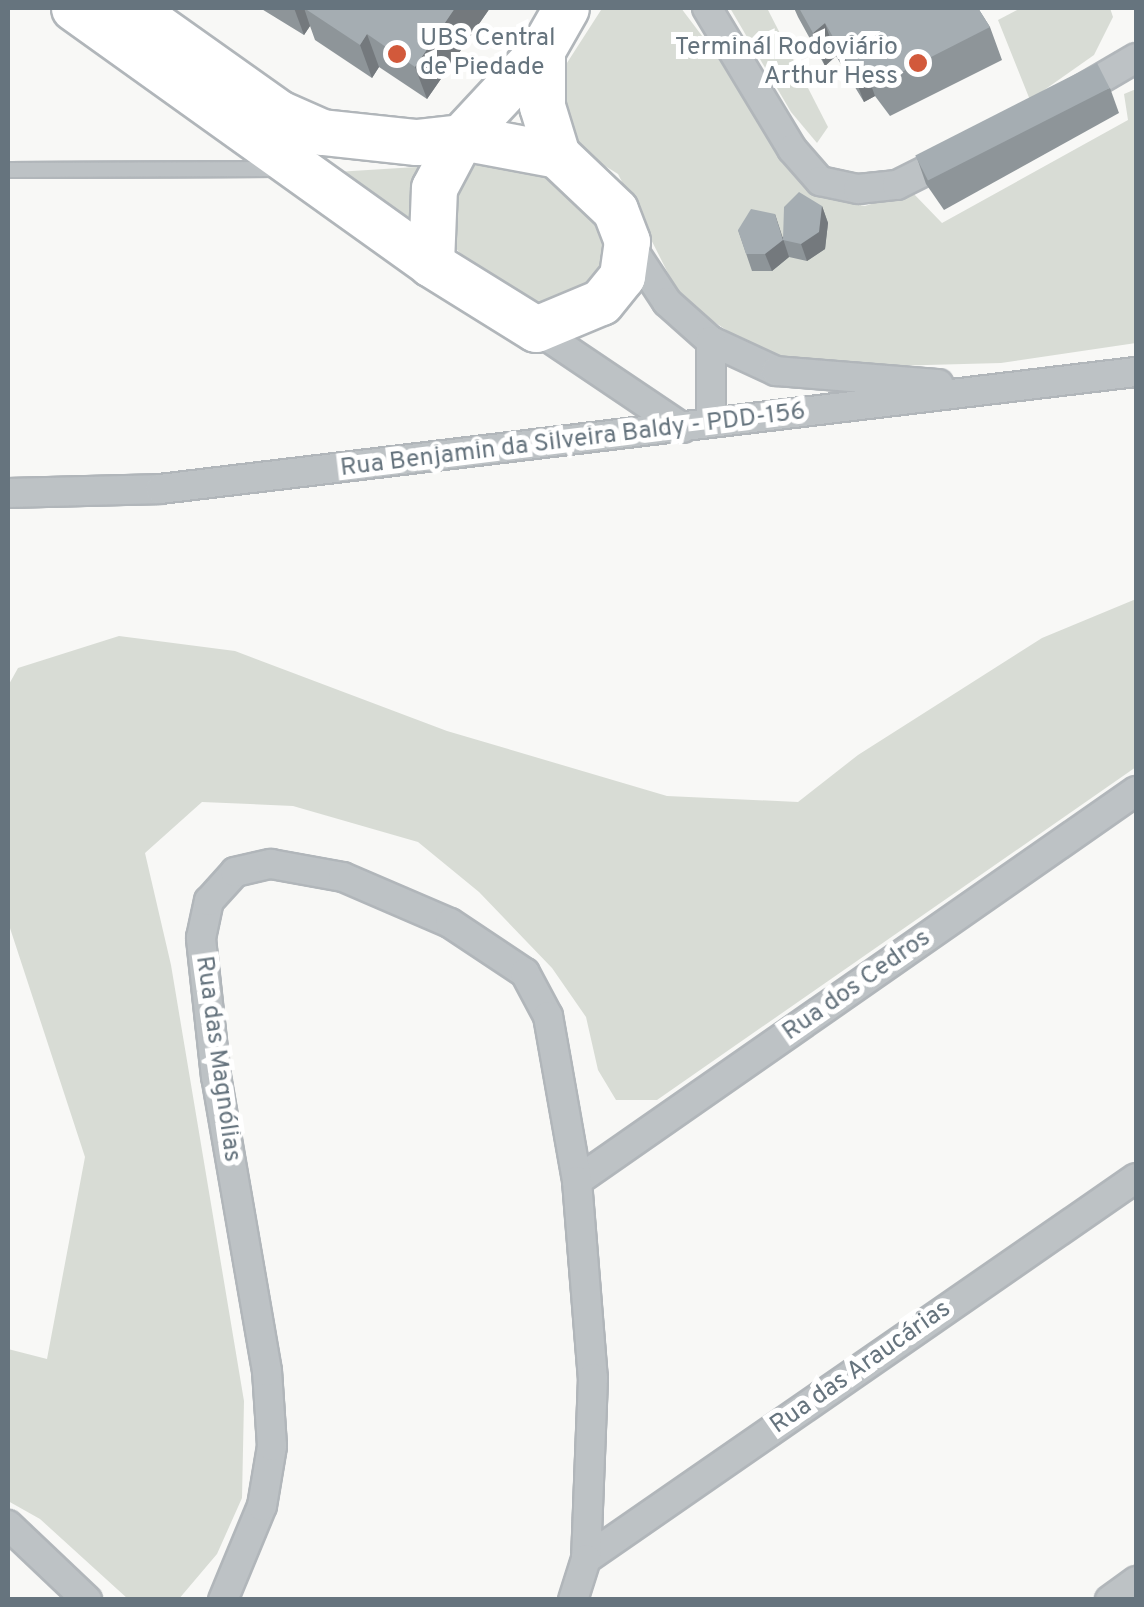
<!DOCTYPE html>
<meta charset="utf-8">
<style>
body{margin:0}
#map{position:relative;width:1144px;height:1607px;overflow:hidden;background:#f8f8f6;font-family:Overpass,sans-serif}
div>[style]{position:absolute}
.green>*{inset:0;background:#d8dcd5}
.roads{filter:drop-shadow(2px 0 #b1b6ba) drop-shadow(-2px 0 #b1b6ba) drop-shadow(0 2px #b1b6ba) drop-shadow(0 -2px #b1b6ba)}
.service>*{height:14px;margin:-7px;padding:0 7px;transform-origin:7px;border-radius:7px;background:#bdc2c5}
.minor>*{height:28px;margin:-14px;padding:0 14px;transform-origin:14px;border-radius:14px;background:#bdc2c5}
.primary>*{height:45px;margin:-22.5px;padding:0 22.5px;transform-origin:22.5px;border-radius:22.5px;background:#fff}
.wall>*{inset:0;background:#8e9599}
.shaded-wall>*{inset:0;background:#74797d}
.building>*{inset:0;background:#a5adb2;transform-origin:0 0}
.dots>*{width:28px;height:28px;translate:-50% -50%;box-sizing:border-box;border:5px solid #fff;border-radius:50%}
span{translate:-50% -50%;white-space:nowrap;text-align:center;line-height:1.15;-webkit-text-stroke:10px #fff;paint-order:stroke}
.poi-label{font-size:25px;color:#66747e}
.left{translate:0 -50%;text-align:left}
.right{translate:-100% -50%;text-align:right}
.street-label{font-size:25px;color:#66747e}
.frame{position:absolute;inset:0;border:10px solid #66747e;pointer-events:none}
</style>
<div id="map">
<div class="green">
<div style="clip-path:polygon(681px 8px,730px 73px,781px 161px,820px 197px,865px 206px,911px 191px,942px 223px,1128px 120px,1124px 94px,1136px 89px,1136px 343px,1001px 363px,852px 367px,760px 352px,711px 320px,675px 287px,618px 174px,573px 146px,559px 113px,565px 66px,601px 10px)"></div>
<div style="clip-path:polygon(730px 8px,767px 8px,828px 127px,817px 143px,791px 112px)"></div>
<div style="clip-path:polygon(1021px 8px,1110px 8px,1113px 17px,1094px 55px,1030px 100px,998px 20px)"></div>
<div style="clip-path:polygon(500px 153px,525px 155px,605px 218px,605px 277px,558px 307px,526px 300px,473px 267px,449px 241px,448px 198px,474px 163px)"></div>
<div style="clip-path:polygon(432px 166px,419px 236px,336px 172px)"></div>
<div style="clip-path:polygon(1136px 599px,1136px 767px,657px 1100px,616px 1100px,598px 1070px,586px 1017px,552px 968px,479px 892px,418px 842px,293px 806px,202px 802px,145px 853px,171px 965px,244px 1401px,242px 1498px,217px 1554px,178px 1600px,128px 1599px,40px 1519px,8px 1501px,8px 1349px,47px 1359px,85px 1157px,8px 922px,8px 686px,18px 668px,119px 636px,235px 651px,447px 731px,667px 796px,798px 802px,858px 755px,1042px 638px)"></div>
</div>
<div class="roads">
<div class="service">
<div style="left:8px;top:170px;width:269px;rotate:-0.2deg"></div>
</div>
<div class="minor">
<div style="left:707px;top:8px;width:165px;rotate:58.9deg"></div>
<div style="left:792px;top:149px;width:43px;rotate:48.8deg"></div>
<div style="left:820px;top:181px;width:39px;rotate:12deg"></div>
<div style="left:858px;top:189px;width:39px;rotate:-6deg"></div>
<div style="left:897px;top:185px;width:63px;rotate:-26.6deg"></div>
<div style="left:1071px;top:96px;width:75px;rotate:-30.3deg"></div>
<div style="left:627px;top:241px;width:73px;rotate:56.7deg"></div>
<div style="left:667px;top:302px;width:59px;rotate:41.6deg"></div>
<div style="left:711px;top:341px;width:72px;rotate:24.8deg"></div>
<div style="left:776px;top:371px;width:163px;rotate:4.6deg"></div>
<div style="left:536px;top:329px;width:177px;rotate:34deg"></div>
<div style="left:711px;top:423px;width:82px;rotate:-90deg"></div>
<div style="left:8px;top:493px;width:152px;rotate:-1.5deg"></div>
<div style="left:160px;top:489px;width:983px;rotate:-6.84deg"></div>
<div style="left:577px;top:1181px;width:682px;rotate:-34.9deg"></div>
<div style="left:8px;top:1525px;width:109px;rotate:43.5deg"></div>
<div style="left:586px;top:1559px;width:669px;rotate:-34.71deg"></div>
<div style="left:223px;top:1600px;width:102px;rotate:-67.5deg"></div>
<div style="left:262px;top:1506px;width:61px;rotate:-80.5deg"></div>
<div style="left:272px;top:1446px;width:75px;rotate:-93.8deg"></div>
<div style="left:267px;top:1371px;width:298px;rotate:-99.8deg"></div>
<div style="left:216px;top:1077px;width:140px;rotate:-96.2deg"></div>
<div style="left:201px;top:938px;width:38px;rotate:-78deg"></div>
<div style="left:209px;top:901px;width:39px;rotate:-48deg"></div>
<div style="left:235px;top:872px;width:37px;rotate:-13deg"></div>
<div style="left:271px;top:864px;width:73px;rotate:10.2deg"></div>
<div style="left:343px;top:877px;width:116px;rotate:23.3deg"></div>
<div style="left:450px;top:923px;width:90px;rotate:33.7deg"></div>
<div style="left:525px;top:973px;width:49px;rotate:61.9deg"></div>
<div style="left:548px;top:1016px;width:168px;rotate:80deg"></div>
<div style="left:577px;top:1181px;width:198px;rotate:85.4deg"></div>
<div style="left:593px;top:1378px;width:181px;rotate:92.2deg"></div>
<div style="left:586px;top:1559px;width:43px;rotate:107.6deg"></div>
<div style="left:1110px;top:1600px;width:32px;rotate:-36deg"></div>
</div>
<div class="primary">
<div style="left:74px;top:8px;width:439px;rotate:35.6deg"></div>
<div style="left:431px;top:264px;width:123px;rotate:31.8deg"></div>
<div style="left:536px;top:329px;width:70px;rotate:-22.6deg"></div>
<div style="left:601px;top:302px;width:33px;rotate:-51deg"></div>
<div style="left:622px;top:276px;width:35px;rotate:-82deg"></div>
<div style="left:627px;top:241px;width:33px;rotate:-111deg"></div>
<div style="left:615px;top:210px;width:80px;rotate:-136.5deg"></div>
<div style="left:557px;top:155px;width:98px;rotate:-169.4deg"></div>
<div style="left:461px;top:137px;width:58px;rotate:117.9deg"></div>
<div style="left:434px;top:188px;width:76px;rotate:92.3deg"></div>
<div style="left:131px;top:8px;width:181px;rotate:35.4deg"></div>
<div style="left:279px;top:113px;width:47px;rotate:23.8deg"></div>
<div style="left:322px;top:132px;width:95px;rotate:6.1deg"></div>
<div style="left:416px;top:142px;width:45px;rotate:-6.3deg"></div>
<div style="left:461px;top:137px;width:119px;rotate:-47deg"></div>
<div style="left:542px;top:50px;width:48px;rotate:-60.3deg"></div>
<div style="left:542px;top:50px;width:56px;rotate:90deg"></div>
<div style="left:542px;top:106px;width:51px;rotate:73deg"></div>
</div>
</div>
<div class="wall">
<div style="clip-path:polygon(260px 8px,490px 8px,427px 99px,379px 67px,372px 78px,315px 40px,310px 26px,304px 35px)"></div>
<div style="clip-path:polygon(794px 8px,978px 8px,990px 27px,1002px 60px,890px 116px,875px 96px,864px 102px,836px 56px,825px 66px,798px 17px)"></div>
<div style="clip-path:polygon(1110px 88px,1119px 113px,944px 210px,926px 184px,917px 158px)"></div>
<div style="clip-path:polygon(822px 206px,828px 223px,825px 249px,807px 261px,789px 257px,772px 271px,752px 271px,738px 230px,783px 237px)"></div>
</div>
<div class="shaded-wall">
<div style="clip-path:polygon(294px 8px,304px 8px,310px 26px,304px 35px)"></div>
<div style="clip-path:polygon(455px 8px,490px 8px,427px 99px,415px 67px)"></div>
<div style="clip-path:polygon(825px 23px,836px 56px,825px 66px,813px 33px)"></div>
<div style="clip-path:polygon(367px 34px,379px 67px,372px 78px,360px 45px)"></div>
<div style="clip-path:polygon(863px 63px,875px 96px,864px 102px,852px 70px)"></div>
<div style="clip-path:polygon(822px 206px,828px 223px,825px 249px,807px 261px,801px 244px)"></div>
<div style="clip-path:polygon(775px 214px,789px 257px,772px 271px,765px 254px)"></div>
</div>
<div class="building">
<div style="clip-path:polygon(304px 8px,455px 8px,415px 67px,367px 34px,360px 45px)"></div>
<div style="clip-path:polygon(799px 8px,978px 8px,990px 27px,878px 84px,863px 63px,852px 70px,825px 23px,813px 33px)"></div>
<div style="left:1097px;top:63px;width:28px;height:204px;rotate:63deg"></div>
<div style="clip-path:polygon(799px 192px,822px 206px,819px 232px,801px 244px,783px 240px,784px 207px)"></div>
<div style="clip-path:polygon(751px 209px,775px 214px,783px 240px,765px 254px,746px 254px,738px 230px)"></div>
</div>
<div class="dots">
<div style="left:397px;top:54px;background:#d2593b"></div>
<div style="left:918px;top:63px;background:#d2593b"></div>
</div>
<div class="poi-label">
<span class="left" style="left:420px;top:54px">UBS Central<br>de Piedade</span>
<span class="right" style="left:898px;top:63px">Terminál Rodoviário<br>Arthur Hess</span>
</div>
<div class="street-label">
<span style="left:573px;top:441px;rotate:-7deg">Rua Benjamin da Silveira Baldy - PDD-156</span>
<span style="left:857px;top:986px;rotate:-35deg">Rua dos Cedros</span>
<span style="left:217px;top:1059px;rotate:82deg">Rua das Magnólias</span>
<span style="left:861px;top:1368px;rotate:-35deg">Rua das Araucárias</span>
</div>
<div class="frame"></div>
</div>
